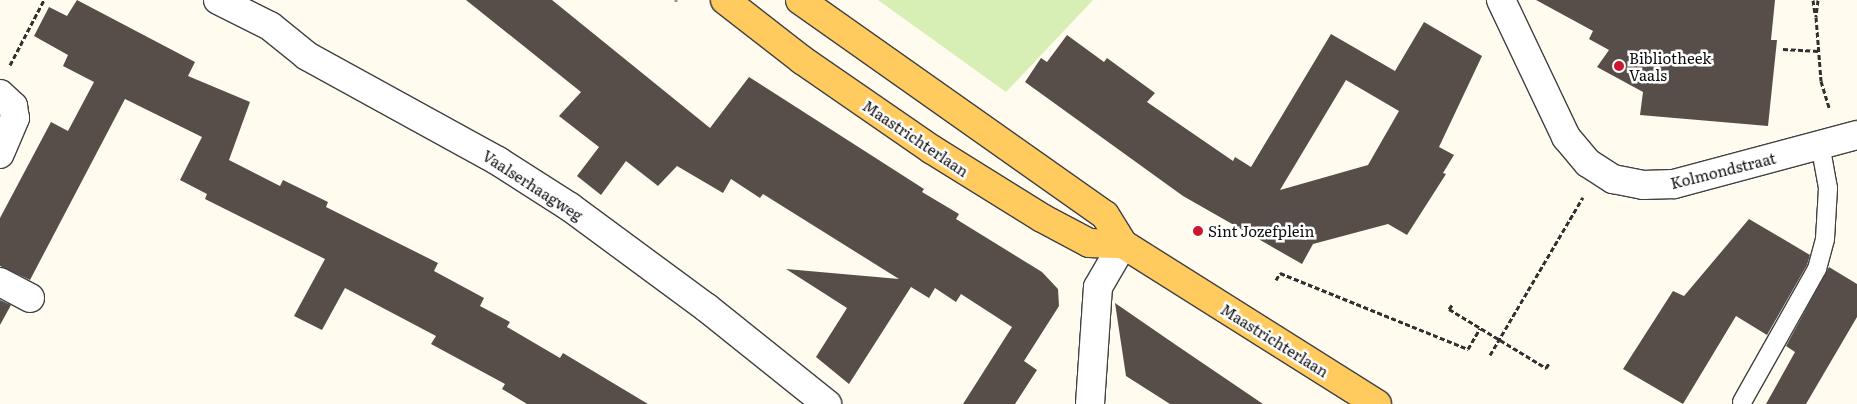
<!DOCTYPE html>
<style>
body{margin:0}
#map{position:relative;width:1857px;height:404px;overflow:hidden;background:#fffbef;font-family:Literata,serif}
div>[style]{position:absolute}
.green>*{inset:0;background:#d7eeb4}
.building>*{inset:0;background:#584e49}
.path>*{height:3px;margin-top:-1.5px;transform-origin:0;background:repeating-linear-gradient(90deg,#303030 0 5px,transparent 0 7.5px)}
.roads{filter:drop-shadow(1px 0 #414141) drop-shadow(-1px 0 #414141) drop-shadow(0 1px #414141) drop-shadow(0 -1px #414141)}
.service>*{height:18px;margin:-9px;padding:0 9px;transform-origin:9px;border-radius:9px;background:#fff}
.minor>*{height:28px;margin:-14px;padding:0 14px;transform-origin:14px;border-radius:14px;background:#fff}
.primary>*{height:28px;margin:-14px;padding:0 14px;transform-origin:14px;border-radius:14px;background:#ffcb5f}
.dots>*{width:14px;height:14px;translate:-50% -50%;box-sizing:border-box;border:2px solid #fff;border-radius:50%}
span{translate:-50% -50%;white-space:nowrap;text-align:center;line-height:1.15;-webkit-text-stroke:5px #fff;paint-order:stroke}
.poi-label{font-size:15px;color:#0e0e0e}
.left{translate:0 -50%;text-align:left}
.street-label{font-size:15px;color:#0e0e0e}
</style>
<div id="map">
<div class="green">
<div style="clip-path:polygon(878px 0,1093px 0,1006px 92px)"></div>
</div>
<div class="building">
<div style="clip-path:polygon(77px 0,195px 62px,188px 76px,250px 102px,229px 160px,280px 186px,283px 180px,328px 202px,326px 207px,438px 263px,434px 271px,484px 298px,480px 306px,510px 322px,507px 327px,560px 358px,563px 353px,648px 404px,527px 404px,502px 389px,505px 384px,431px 344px,436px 336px,345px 288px,322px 330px,294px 316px,325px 259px,205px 199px,207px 194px,180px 180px,202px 137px,125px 99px,30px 280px,0 266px,0 218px,51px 122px,68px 131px,94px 82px,63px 66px,68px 55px,34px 36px,49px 7px,67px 16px)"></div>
<div style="clip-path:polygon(466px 0,552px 0,710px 128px,749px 77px,924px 189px,922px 192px,959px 214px,956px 219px,1042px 272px,1058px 289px,1059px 306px,1024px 361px,1037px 370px,1015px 404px,963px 404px,1012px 327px,961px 294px,956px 302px,935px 288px,929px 298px,911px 287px,849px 384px,816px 357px,847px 308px,786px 269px,899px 279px,763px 194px,760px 198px,731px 179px,723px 193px,677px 166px,658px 186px,626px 161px,601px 195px,577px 176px,599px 147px,559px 116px,581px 92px)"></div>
<div style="clip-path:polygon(1536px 0,1775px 0,1771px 40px,1777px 40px,1768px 126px,1640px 115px,1643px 92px,1597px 67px,1609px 50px,1589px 39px,1593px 31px)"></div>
<div style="clip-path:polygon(evenodd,1424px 22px,1482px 56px,1439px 147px,1454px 155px,1443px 173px,1446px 174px,1407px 235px,1388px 224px,1313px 244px,1302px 264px,1183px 196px,1025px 82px,1041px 58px,1047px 62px,1067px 35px,1104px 62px,1107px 58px,1155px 93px,1147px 102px,1233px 161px,1235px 157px,1251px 167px,1331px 34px,1395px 71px,1424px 22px,1346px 80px,1399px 111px,1368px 165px,1280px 190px,1346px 80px)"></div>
<div style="clip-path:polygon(1749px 219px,1810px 255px,1807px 265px,1767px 335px,1736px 316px,1683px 404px,1623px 369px,1673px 291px,1684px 296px)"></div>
<div style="clip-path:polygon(1829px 267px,1857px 284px,1857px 317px,1806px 404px,1766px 404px,1795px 352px,1786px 346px)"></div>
<div style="clip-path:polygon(0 300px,11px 305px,0 325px)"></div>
<div style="clip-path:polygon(1115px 303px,1176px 345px,1263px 404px,1170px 404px,1126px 376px)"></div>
</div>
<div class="path">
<div style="left:1813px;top:0;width:14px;rotate:82deg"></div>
<div style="left:1818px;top:0;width:17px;rotate:97deg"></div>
<div style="left:1816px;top:17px;width:64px;rotate:85.5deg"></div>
<div style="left:1821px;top:81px;width:28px;rotate:73deg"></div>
<div style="left:676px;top:1px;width:1px;rotate:-90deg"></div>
<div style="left:1783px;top:49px;width:36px;rotate:3deg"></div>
<div style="left:10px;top:65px;width:73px;rotate:-62.4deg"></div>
<div style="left:1276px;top:280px;width:8px;rotate:-60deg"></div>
<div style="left:1280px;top:273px;width:203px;rotate:22deg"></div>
<div style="left:1468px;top:349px;width:24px;rotate:-60deg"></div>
<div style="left:1452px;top:305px;width:5px;rotate:127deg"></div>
<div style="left:1449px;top:309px;width:114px;rotate:31.3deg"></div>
<div style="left:1546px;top:368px;width:6px;rotate:-59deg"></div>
<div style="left:1490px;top:355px;width:183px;rotate:-59.5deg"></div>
</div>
<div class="roads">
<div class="service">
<div style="left:1742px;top:402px;width:153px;rotate:-60.6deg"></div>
<div style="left:1817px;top:269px;width:31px;rotate:-75deg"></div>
<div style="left:1825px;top:239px;width:51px;rotate:-86.6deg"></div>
<div style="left:1828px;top:188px;width:45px;rotate:-100.3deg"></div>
</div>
<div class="minor">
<div style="left:218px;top:0;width:58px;rotate:26.6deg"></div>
<div style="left:270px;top:26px;width:48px;rotate:39deg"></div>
<div style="left:307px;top:56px;width:218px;rotate:28.8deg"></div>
<div style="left:498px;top:161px;width:85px;rotate:32.6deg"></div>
<div style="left:570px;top:207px;width:170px;rotate:36.4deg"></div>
<div style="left:707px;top:308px;width:154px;rotate:38.7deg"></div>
<div style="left:1501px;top:0;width:152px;rotate:64.6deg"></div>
<div style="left:1566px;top:137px;width:34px;rotate:50deg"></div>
<div style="left:1588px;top:163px;width:30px;rotate:33deg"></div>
<div style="left:1613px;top:179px;width:31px;rotate:11deg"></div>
<div style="left:1643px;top:185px;width:31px;rotate:-2deg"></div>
<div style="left:1674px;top:184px;width:189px;rotate:-15deg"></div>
<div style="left:0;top:94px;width:18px;rotate:43deg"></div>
<div style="left:13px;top:106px;width:12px;rotate:81deg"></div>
<div style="left:15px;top:118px;width:39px;rotate:113deg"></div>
<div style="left:0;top:282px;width:34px;rotate:28deg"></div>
<div style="left:1090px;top:404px;width:117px;rotate:-86.1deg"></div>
<div style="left:1098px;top:287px;width:50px;rotate:-59.8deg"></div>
</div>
<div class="primary">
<div style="left:725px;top:0;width:98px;rotate:37.9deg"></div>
<div style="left:802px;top:60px;width:157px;rotate:34.6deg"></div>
<div style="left:931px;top:149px;width:131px;rotate:31.9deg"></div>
<div style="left:1042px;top:218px;width:53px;rotate:28deg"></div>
<div style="left:1089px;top:243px;width:34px;rotate:2deg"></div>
<div style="left:800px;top:0;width:373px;rotate:35.2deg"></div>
<div style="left:1105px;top:215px;width:34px;rotate:58deg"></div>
<div style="left:1123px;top:244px;width:300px;rotate:32.2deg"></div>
</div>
</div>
<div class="dots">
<div style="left:1619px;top:66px;background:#cc182f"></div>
<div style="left:1198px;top:231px;background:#cc182f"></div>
</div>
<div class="poi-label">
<span class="left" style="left:1629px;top:66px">Bibliotheek<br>Vaals</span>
<span class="left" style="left:1208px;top:231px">Sint Jozefplein</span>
</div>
<div class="street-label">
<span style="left:916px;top:138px;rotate:34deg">Maastrichterlaan</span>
<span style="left:1723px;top:170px;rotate:-14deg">Kolmondstraat</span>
<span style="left:533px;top:185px;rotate:33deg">Vaalserhaagweg</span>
<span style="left:1275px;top:340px;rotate:32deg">Maastrichterlaan</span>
</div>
</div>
